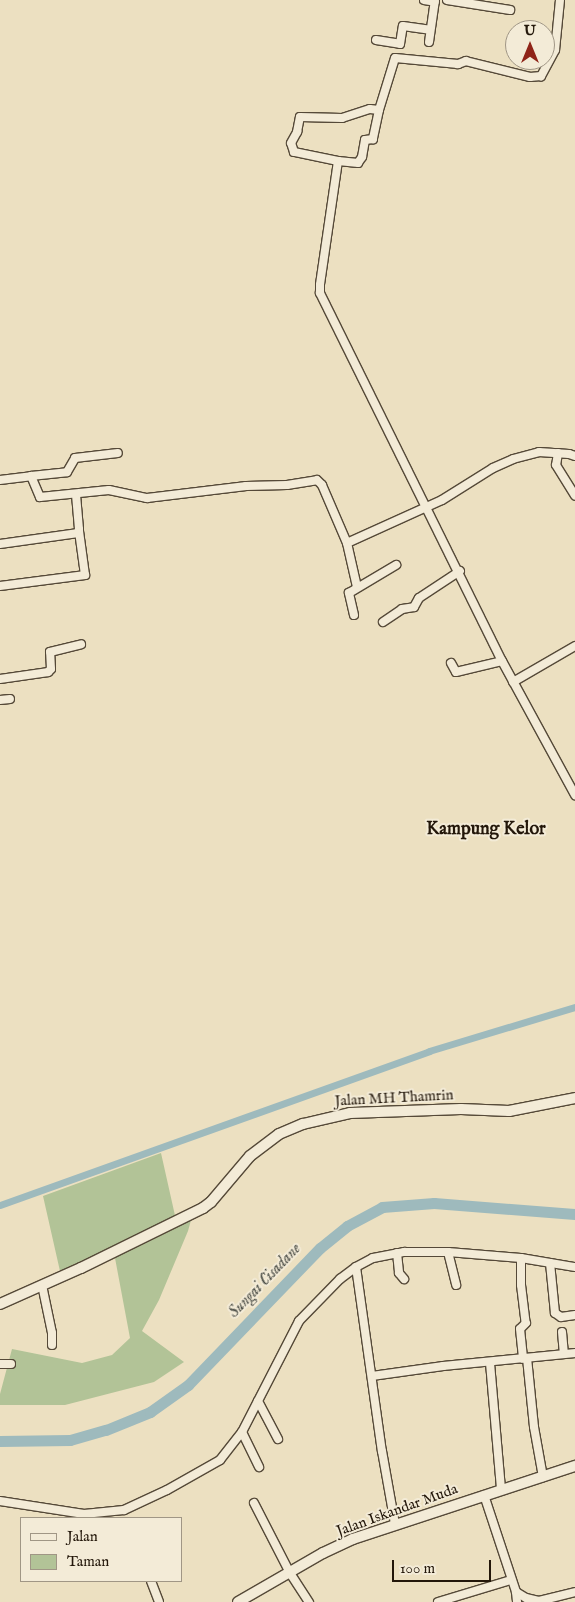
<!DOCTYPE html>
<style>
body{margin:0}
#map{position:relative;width:575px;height:1602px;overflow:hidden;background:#ece0c1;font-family:"IM FELL English",serif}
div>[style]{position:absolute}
.green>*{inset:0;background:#b2c397}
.canal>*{height:7px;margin:-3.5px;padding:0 3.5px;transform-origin:3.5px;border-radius:3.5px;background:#9ebabd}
.river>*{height:11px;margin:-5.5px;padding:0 5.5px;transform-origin:5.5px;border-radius:5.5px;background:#9ebabd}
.roads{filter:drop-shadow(1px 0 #554938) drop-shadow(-1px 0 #554938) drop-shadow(0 1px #554938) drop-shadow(0 -1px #554938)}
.minor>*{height:8px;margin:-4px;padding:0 4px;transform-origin:4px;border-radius:4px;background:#f3ebd7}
.tertiary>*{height:10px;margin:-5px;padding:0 5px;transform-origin:5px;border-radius:5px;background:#f3ebd7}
span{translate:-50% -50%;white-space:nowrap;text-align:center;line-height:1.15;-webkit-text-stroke:4px #f3ebd7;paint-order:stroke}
.street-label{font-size:15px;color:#23170a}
.water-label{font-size:16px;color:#4e5049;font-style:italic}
.quarter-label{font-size:18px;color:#23170a;font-weight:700}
.legend{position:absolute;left:20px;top:1517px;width:162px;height:65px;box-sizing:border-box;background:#f3ebd7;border:1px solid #a09685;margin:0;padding:6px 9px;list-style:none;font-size:15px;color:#23170a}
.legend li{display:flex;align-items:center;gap:10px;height:25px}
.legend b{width:25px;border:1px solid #a09685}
.north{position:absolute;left:505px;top:20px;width:50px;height:50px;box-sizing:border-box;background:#f3ebd7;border:1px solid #a09685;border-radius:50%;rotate:0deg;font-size:14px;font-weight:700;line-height:20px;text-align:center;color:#23170a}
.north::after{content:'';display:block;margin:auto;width:18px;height:22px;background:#8f2418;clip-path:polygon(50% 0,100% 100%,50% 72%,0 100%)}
.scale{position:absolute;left:392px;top:1560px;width:99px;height:22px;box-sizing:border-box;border:2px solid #23170a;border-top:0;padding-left:6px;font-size:15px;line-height:18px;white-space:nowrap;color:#23170a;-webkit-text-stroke:4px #f3ebd7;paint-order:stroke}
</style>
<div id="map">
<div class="green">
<div style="clip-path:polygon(161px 1153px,176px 1220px,193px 1213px,188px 1231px,159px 1300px,142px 1331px,184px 1362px,154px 1382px,65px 1405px,0 1405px,0 1394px,12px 1349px,82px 1363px,112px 1355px,130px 1338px,115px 1258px,62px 1280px,43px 1196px)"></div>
</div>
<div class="canal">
<div style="left:0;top:1205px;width:456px;rotate:-19.7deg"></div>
<div style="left:429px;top:1051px;width:152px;rotate:-16.8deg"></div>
</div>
<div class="river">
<div style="left:0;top:1441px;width:70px;rotate:-0.8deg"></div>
<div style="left:70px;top:1440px;width:37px;rotate:-16deg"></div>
<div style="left:106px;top:1430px;width:48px;rotate:-22.2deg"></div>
<div style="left:150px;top:1412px;width:47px;rotate:-35.4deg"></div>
<div style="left:188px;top:1385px;width:190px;rotate:-46.1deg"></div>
<div style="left:320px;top:1248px;width:35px;rotate:-39deg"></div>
<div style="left:347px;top:1226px;width:40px;rotate:-28deg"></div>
<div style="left:382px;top:1207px;width:52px;rotate:-4.4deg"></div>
<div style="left:434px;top:1203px;width:141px;rotate:4.5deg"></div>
</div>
<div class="roads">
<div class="minor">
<div style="left:424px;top:0;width:11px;rotate:10deg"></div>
<div style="left:447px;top:0;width:64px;rotate:9deg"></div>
<div style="left:560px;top:0;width:50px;rotate:95.7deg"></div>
<div style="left:555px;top:50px;width:30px;rotate:118deg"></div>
<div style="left:541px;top:76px;width:11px;rotate:175deg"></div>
<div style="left:530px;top:77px;width:66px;rotate:-166deg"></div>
<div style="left:466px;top:61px;width:9px;rotate:159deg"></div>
<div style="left:458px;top:64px;width:63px;rotate:-174.6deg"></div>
<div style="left:395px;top:58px;width:54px;rotate:107.1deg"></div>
<div style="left:379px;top:110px;width:30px;rotate:102deg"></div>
<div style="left:373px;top:139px;width:8px;rotate:173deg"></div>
<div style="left:365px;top:140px;width:17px;rotate:100deg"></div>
<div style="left:362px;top:157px;width:7px;rotate:124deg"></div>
<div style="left:358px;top:163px;width:20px;rotate:-174deg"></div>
<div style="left:338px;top:161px;width:125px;rotate:98.3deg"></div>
<div style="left:320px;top:285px;width:8px;rotate:90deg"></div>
<div style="left:320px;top:293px;width:411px;rotate:63.7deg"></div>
<div style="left:502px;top:661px;width:153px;rotate:61.4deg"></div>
<div style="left:376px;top:40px;width:24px;rotate:9deg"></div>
<div style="left:400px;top:44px;width:18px;rotate:-81deg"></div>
<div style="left:403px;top:26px;width:27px;rotate:8deg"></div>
<div style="left:429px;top:42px;width:42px;rotate:-81.9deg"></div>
<div style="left:338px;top:161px;width:45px;rotate:-168.4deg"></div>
<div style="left:294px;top:152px;width:9px;rotate:-108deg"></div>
<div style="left:291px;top:143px;width:13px;rotate:-61deg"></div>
<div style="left:297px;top:132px;width:15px;rotate:-79deg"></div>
<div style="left:300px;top:117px;width:42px;rotate:1.4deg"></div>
<div style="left:342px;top:118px;width:29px;rotate:-18deg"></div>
<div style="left:370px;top:109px;width:9px;rotate:6deg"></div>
<div style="left:558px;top:453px;width:12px;rotate:99deg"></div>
<div style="left:556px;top:465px;width:36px;rotate:58deg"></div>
<div style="left:31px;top:476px;width:36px;rotate:-6deg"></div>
<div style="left:67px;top:472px;width:16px;rotate:-60deg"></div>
<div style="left:75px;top:458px;width:43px;rotate:-6.6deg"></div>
<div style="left:0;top:480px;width:31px;rotate:-7deg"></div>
<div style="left:31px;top:476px;width:23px;rotate:67deg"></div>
<div style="left:40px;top:497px;width:69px;rotate:-5.8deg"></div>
<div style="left:109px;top:490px;width:39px;rotate:12deg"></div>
<div style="left:147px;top:498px;width:100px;rotate:-6.9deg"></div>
<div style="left:246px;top:486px;width:41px;rotate:-1.4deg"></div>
<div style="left:287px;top:485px;width:30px;rotate:-9deg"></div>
<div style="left:317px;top:480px;width:7px;rotate:45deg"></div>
<div style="left:322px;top:485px;width:63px;rotate:66.7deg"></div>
<div style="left:347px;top:543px;width:45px;rotate:77.2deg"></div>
<div style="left:347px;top:543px;width:104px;rotate:-24.4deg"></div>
<div style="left:442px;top:500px;width:60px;rotate:-32.1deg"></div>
<div style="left:493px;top:468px;width:22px;rotate:-24deg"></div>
<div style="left:513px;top:459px;width:27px;rotate:-15deg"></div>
<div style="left:539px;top:452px;width:30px;rotate:4deg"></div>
<div style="left:569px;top:454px;width:6px;rotate:18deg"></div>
<div style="left:0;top:544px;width:79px;rotate:-8deg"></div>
<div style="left:78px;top:533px;width:4px;rotate:-76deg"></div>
<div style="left:79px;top:529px;width:34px;rotate:-95deg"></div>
<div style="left:0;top:586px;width:86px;rotate:-7.4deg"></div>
<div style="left:85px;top:575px;width:44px;rotate:-97.8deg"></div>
<div style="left:354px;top:615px;width:23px;rotate:-103deg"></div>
<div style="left:349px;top:593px;width:55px;rotate:-30.8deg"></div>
<div style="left:383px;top:622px;width:23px;rotate:-34deg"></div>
<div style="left:402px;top:609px;width:12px;rotate:-9deg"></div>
<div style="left:414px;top:607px;width:10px;rotate:-61deg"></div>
<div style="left:419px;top:598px;width:49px;rotate:-33.4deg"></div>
<div style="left:451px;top:663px;width:10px;rotate:61deg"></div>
<div style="left:456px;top:672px;width:47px;rotate:-13.4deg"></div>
<div style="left:0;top:679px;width:49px;rotate:-8.3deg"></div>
<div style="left:48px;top:672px;width:4px;rotate:-45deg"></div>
<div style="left:51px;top:669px;width:17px;rotate:-93deg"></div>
<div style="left:50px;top:652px;width:32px;rotate:-14deg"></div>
<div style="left:513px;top:682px;width:72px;rotate:-30.1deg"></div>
<div style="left:0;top:700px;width:10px;rotate:-6deg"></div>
<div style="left:448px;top:1252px;width:34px;rotate:76deg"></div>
<div style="left:397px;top:1253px;width:20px;rotate:84deg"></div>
<div style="left:399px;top:1273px;width:8px;rotate:50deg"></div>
<div style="left:521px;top:1258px;width:27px;rotate:90deg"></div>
<div style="left:521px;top:1285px;width:38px;rotate:83deg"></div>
<div style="left:526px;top:1323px;width:8px;rotate:135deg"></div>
<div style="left:520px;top:1329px;width:30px;rotate:84deg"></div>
<div style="left:550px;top:1263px;width:50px;rotate:84.3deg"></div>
<div style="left:555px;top:1313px;width:7px;rotate:34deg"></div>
<div style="left:561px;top:1317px;width:14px;rotate:-8deg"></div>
<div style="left:356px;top:1267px;width:186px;rotate:82deg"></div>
<div style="left:382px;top:1451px;width:74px;rotate:79.9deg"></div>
<div style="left:42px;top:1285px;width:49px;rotate:78.2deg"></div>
<div style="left:52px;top:1333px;width:12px;rotate:90deg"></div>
<div style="left:562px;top:1332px;width:22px;rotate:85deg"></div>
<div style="left:527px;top:1358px;width:69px;rotate:84.2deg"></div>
<div style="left:534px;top:1427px;width:51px;rotate:79.8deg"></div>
<div style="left:490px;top:1363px;width:126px;rotate:85deg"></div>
<div style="left:0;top:1364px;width:11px"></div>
<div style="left:372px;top:1376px;width:72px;rotate:-8deg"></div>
<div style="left:443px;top:1366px;width:133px;rotate:-5.6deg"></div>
<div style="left:258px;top:1401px;width:43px;rotate:62.2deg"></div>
<div style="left:242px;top:1432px;width:39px;rotate:64deg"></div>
<div style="left:484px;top:1495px;width:102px;rotate:71.7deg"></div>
<div style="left:516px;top:1592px;width:10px;rotate:84deg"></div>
<div style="left:0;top:1501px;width:85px;rotate:8.8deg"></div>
<div style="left:84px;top:1514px;width:40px;rotate:-5.7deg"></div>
<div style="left:124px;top:1510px;width:47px;rotate:-24.9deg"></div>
<div style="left:167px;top:1490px;width:61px;rotate:-29.5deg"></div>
<div style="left:220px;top:1460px;width:36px;rotate:-52deg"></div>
<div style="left:242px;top:1432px;width:125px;rotate:-62.8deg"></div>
<div style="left:299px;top:1321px;width:59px;rotate:-45.7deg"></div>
<div style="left:340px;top:1279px;width:20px;rotate:-37deg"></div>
<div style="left:356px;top:1267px;width:19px;rotate:-28deg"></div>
<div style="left:373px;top:1258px;width:32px;rotate:-11deg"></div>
<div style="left:404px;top:1252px;width:44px"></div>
<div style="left:448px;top:1252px;width:73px;rotate:4.7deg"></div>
<div style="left:521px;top:1258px;width:55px;rotate:9.5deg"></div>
<div style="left:254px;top:1503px;width:79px;rotate:62.8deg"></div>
<div style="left:290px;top:1573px;width:35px;rotate:57deg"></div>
<div style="left:151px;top:1581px;width:22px;rotate:69deg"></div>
<div style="left:516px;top:1592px;width:12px;rotate:31deg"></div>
<div style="left:526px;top:1598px;width:13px;rotate:13deg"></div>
<div style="left:539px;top:1601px;width:37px;rotate:-14deg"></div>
<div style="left:438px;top:1602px;width:76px;rotate:-16.8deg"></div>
</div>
<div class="tertiary">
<div style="left:0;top:1304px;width:89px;rotate:-24deg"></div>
<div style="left:81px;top:1268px;width:136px;rotate:-26.2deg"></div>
<div style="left:203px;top:1208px;width:10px;rotate:-37deg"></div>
<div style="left:211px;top:1202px;width:60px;rotate:-49.7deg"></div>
<div style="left:250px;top:1156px;width:36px;rotate:-37deg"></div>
<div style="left:279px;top:1134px;width:26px;rotate:-23deg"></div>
<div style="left:303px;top:1124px;width:48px;rotate:-13.2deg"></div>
<div style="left:350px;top:1113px;width:111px;rotate:-2.1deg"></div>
<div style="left:461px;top:1109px;width:48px;rotate:2.4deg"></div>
<div style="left:509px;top:1111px;width:67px;rotate:-11.1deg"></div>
<div style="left:238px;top:1602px;width:98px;rotate:-30deg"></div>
<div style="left:323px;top:1553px;width:33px;rotate:-25deg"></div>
<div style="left:353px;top:1539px;width:234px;rotate:-18.2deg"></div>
</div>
</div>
<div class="street-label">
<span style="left:394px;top:1098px;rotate:-3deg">Jalan MH Thamrin</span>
<span style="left:397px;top:1510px;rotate:-20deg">Jalan Iskandar Muda</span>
</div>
<div class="water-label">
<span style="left:265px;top:1281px;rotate:-46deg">Sungai Cisadane</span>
</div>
<div class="quarter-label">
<span style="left:486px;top:830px">Kampung Kelor</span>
</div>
<ul class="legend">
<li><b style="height:6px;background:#f3ebd7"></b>Jalan</li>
<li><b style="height:14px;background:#b2c397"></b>Taman</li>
</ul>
<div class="north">U</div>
<div class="scale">100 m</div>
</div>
